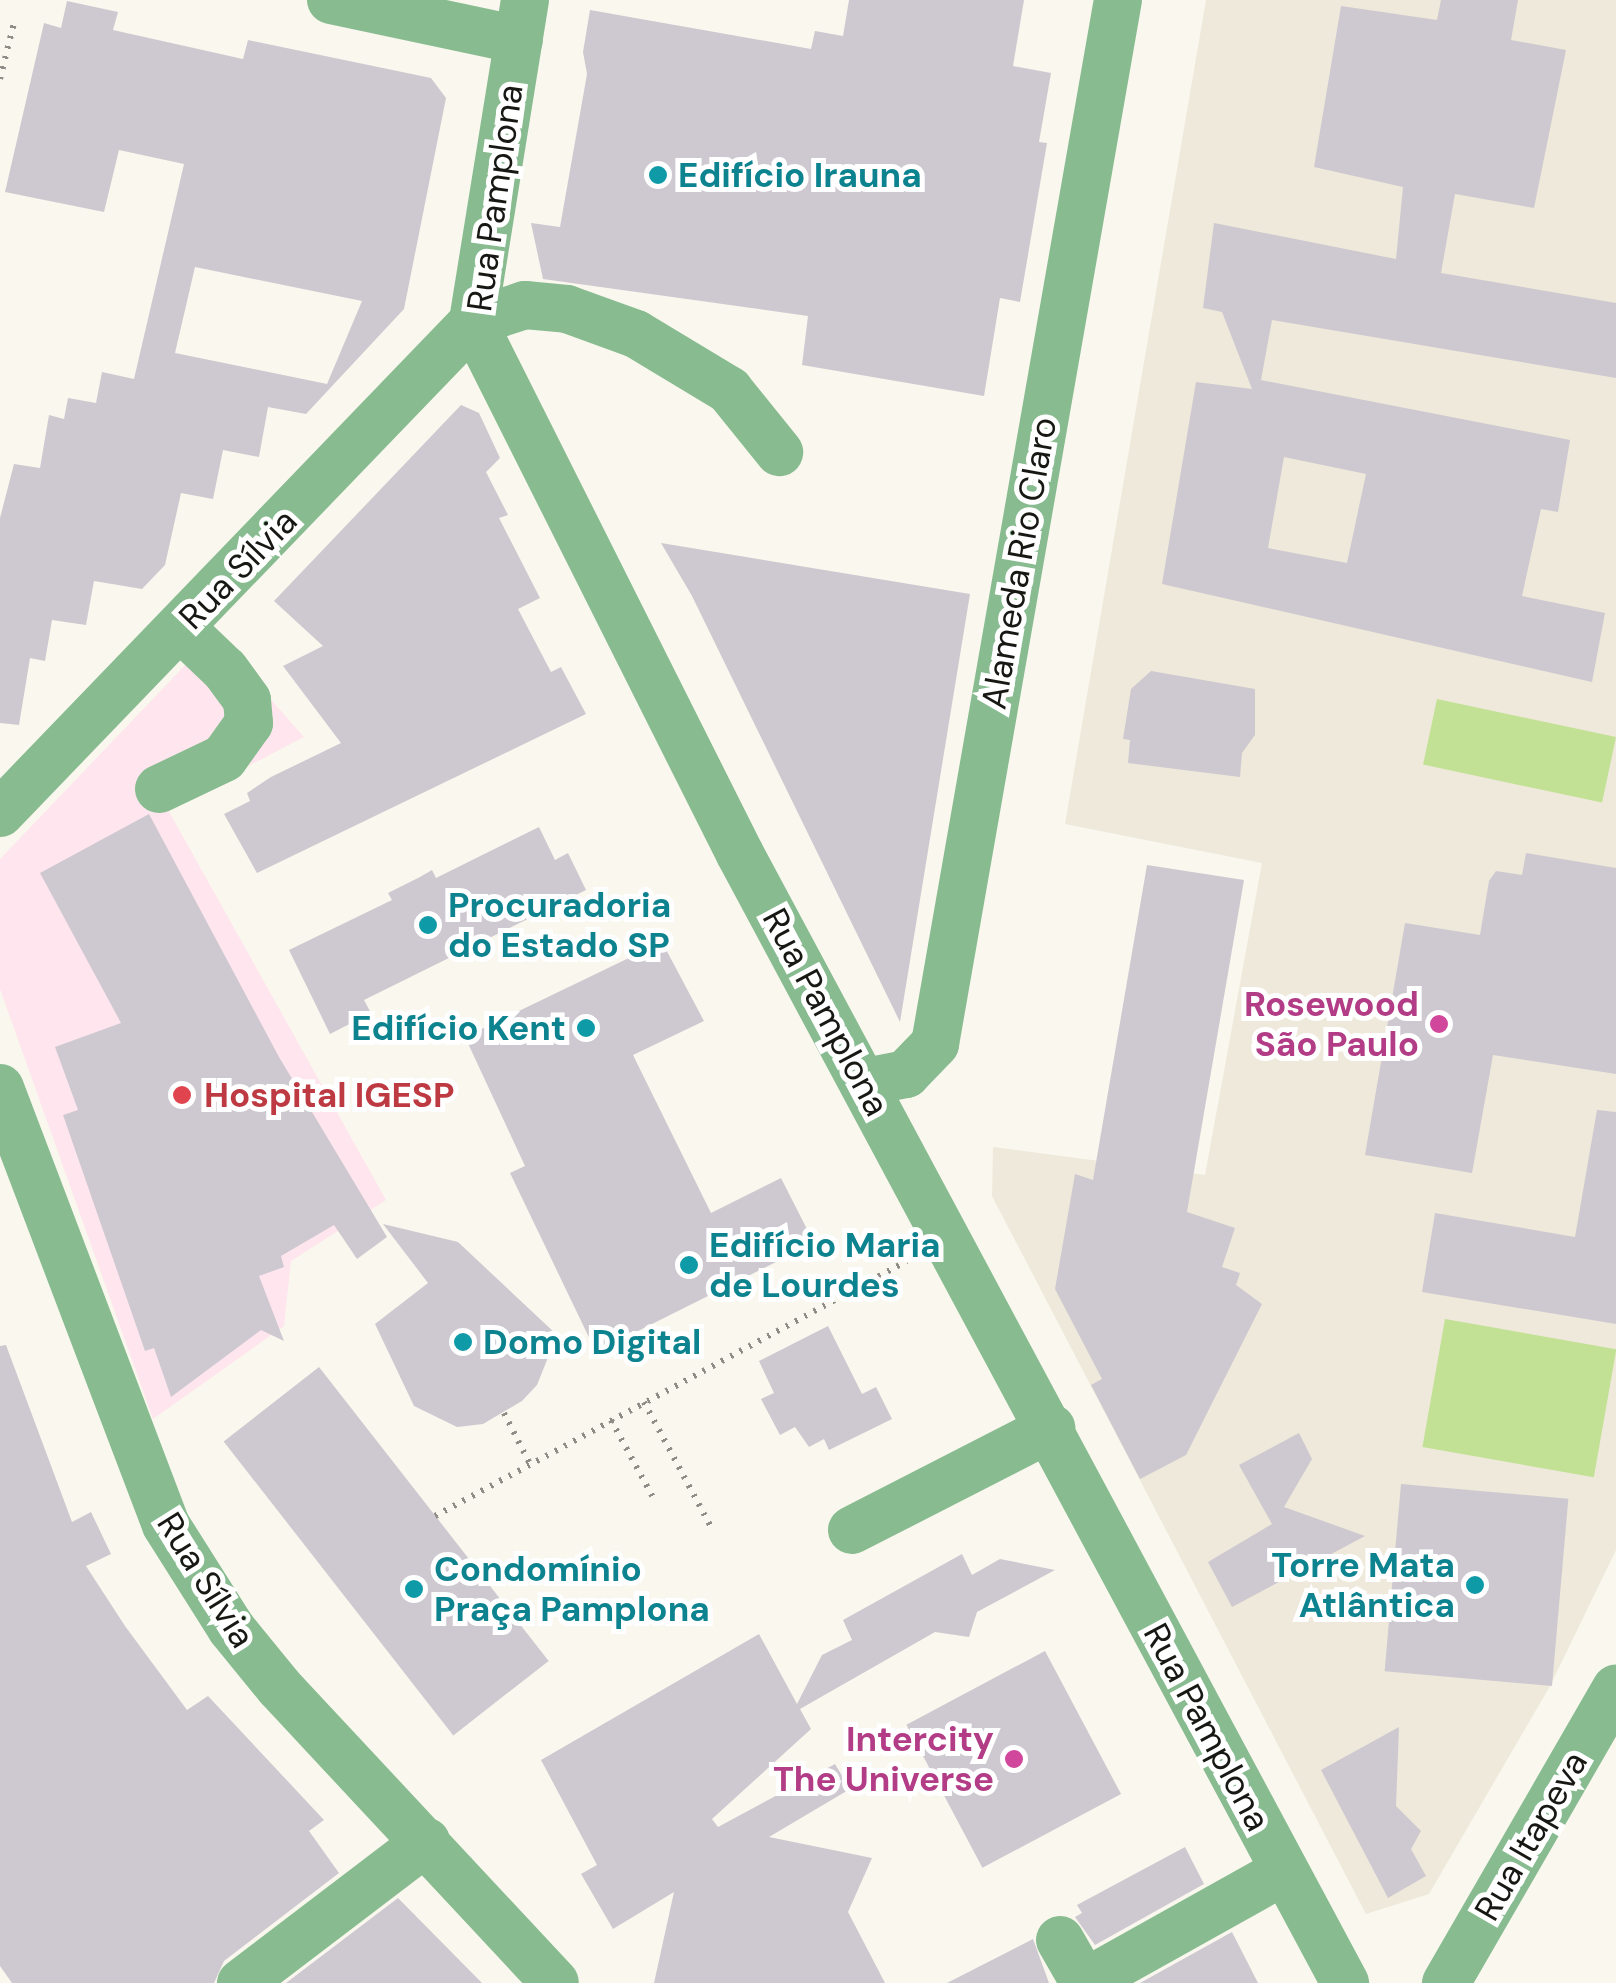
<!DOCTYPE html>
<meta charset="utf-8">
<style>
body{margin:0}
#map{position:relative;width:1616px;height:1983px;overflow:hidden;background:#f9f7ee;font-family:"DM Sans",sans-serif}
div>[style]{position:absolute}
.built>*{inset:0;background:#eee9da}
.medical>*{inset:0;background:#ffe5ed}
.green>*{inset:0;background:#c2e194;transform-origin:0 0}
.building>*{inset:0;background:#cec9d0;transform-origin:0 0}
.path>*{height:6px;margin-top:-3px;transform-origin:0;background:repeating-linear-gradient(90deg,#8d8c86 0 2.5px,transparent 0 10.5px)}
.minor>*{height:48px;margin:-24px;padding:0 24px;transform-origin:24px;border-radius:24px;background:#88bc90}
.dots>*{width:28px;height:28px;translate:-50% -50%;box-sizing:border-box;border:5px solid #fff;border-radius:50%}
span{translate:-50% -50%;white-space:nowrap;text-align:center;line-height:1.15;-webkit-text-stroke:10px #fff;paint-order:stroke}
.culture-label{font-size:35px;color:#0d838f;font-weight:700}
.left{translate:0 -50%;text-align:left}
.right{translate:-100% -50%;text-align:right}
.street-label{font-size:35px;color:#171714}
.hotel-label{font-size:35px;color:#b23c85;font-weight:700}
.health-label{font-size:35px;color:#be3a42;font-weight:700}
</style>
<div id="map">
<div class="built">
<div style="clip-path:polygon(1206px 0,1616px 0,1616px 1550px,1550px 1686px,1429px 1894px,1366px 1914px,992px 1196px,993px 1147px,1205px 1175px,1262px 863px,1065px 824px)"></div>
</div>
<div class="medical">
<div style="clip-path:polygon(214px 635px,304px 737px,167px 808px,386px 1200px,291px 1261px,284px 1326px,153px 1419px,0 989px,0 859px)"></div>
</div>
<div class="green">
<div style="left:1437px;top:699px;width:183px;height:67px;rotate:12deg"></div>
<div style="left:1445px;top:1319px;width:174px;height:130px;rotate:10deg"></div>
</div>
<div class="building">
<div style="clip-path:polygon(849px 0,1024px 0,1013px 66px,1051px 73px,1039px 142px,1047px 143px,1020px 302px,1000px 298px,984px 396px,802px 365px,808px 316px,543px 279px,531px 223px,560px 227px,587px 74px,583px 52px,590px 10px,811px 49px,815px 31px,843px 36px)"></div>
<div style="clip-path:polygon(evenodd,1441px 0,1518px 0,1511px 40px,1566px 50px,1534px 208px,1455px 194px,1441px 273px,1616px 303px,1616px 378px,1272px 320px,1261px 380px,1570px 440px,1558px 512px,1541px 509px,1522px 596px,1605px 613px,1592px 682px,1162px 584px,1196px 382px,1252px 389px,1222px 312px,1203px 308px,1214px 223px,1396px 259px,1403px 187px,1314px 167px,1341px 6px,1437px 20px,1441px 0,1284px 457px,1366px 474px,1347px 563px,1268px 548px,1284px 457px)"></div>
<div style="clip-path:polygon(evenodd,67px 1px,118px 12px,113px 30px,243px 59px,248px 40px,431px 78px,446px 98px,404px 309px,306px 414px,268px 407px,259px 457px,223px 450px,213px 499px,181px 493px,165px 565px,142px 589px,94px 581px,86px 625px,52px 620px,45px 661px,30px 658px,19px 725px,0 723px,0 518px,14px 464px,40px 468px,49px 415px,64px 419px,68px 398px,96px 403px,102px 372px,134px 379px,184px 164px,119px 150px,104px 212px,5px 192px,44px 23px,61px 28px,67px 1px,195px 267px,362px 301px,327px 384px,175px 353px,195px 267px)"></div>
<div style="clip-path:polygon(461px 405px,479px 413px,500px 458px,486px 472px,508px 515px,499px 518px,540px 598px,518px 609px,551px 672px,561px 667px,586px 714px,257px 873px,224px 814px,250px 801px,247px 793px,271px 777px,341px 743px,283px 666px,323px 646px,274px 601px)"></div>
<div style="clip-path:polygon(661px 543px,970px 594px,900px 1022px,692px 596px)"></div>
<div style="clip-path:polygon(1151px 671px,1255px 689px,1255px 735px,1242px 753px,1240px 777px,1128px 763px,1130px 740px,1123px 739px,1131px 689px)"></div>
<div style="clip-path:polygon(149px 814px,279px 1057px,387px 1237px,357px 1259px,334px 1225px,281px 1256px,284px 1267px,259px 1276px,284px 1341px,261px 1330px,171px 1397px,154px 1348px,145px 1351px,63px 1115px,78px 1110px,55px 1047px,121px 1023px,40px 873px)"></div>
<div style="clip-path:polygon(539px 827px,555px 860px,568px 853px,586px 890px,364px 1000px,371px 1013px,330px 1034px,289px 950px,392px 900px,388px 893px,420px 877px,432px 870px,436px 878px)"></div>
<div style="clip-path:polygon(1526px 853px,1616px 868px,1616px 1074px,1493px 1055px,1472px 1173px,1365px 1155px,1405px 923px,1480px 935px,1489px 881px,1496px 871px,1522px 875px)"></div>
<div style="clip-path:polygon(1147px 865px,1244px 880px,1187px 1212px,1235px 1228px,1222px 1267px,1240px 1273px,1236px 1285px,1262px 1304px,1186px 1455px,1140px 1479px,1091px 1385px,1102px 1379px,1055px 1289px,1075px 1174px,1093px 1180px)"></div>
<div style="clip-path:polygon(662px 942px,704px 1021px,633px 1055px,711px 1213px,781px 1178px,814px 1243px,596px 1352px,510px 1173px,525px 1166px,465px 1037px)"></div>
<div style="clip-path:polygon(1597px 1110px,1616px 1112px,1616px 1324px,1422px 1292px,1435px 1213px,1575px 1237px)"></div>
<div style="clip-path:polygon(383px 1224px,458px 1242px,557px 1335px,537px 1385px,522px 1401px,483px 1424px,457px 1427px,414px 1406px,375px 1324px,428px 1283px)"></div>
<div style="clip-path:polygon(828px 1326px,862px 1394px,876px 1387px,892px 1419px,829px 1450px,824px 1439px,809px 1447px,795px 1427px,780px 1435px,761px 1399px,774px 1393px,759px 1361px)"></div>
<div style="clip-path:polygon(6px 1345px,72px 1522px,91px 1512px,111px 1554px,86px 1566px,125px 1626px,187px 1710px,208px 1696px,324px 1820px,309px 1831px,339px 1873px,224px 1961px,214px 1983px,12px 1983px,0 1966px,0 1346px)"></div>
<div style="left:319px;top:1367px;width:373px;height:121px;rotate:52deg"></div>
<div style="clip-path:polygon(1299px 1433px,1312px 1459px,1284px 1507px,1365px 1536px,1232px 1607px,1208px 1562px,1272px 1524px,1239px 1465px)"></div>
<div style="left:1401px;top:1484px;width:168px;height:188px;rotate:5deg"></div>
<div style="clip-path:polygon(962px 1554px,972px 1575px,1000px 1559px,1055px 1570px,977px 1612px,969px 1637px,935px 1632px,800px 1709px,811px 1729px,712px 1819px,718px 1827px,835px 1764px,850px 1789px,769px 1837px,872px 1858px,848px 1912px,885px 1983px,654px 1983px,674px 1892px,613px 1929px,581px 1874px,597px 1865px,541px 1760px,759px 1634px,797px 1704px,822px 1655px,852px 1640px,843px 1620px)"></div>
<div style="left:1045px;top:1651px;width:162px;height:157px;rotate:62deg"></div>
<div style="clip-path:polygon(1399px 1727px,1396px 1806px,1421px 1831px,1411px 1849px,1426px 1876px,1388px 1898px,1321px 1770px)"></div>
<div style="clip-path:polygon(1185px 1847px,1204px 1884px,1095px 1945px,1075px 1917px,1082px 1913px,1077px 1905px)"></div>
<div style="clip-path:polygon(398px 1898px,482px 1983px,286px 1983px)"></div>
<div style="clip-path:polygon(1232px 1932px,1258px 1983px,1140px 1983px)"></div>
<div style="clip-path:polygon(1033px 1939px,1049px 1983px,947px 1983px)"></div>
</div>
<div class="path">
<div style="left:0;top:79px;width:62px;rotate:-76deg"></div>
<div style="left:644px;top:1402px;width:142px;rotate:61.8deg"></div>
<div style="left:504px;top:1413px;width:57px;rotate:63deg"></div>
<div style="left:611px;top:1420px;width:92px;rotate:61.5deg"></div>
<div style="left:435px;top:1516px;width:536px;rotate:-28.38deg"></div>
</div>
<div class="minor">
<div style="left:331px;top:0;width:192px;rotate:12deg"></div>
<div style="left:525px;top:0;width:326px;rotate:99.2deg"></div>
<div style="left:473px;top:322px;width:595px;rotate:63.35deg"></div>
<div style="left:740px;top:854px;width:1281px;rotate:61.81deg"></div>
<div style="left:159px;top:789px;width:72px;rotate:-25.5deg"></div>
<div style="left:224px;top:758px;width:43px;rotate:-54.5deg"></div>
<div style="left:249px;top:723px;width:23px;rotate:-95deg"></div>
<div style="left:247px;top:700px;width:37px;rotate:-126deg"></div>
<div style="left:225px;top:670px;width:61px;rotate:-136.3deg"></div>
<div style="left:0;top:813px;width:682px;rotate:-46.07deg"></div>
<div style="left:473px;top:322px;width:55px;rotate:-18.1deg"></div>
<div style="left:525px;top:305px;width:42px;rotate:5.4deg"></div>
<div style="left:567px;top:309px;width:73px;rotate:19.9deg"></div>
<div style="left:636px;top:334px;width:109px;rotate:31.1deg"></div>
<div style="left:729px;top:390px;width:80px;rotate:51.1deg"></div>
<div style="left:865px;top:1082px;width:42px;rotate:-11deg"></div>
<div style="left:906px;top:1074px;width:42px;rotate:-46deg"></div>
<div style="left:935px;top:1044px;width:1060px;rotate:-80.06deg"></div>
<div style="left:0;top:1088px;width:467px;rotate:69.2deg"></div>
<div style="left:166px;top:1525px;width:122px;rotate:57.7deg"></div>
<div style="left:231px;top:1628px;width:77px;rotate:50.8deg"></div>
<div style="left:280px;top:1688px;width:403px;rotate:47deg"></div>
<div style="left:852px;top:1530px;width:224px;rotate:-27.1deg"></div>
<div style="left:1060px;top:1940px;width:48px;rotate:60.3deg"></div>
<div style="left:241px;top:1983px;width:233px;rotate:-37.3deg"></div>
<div style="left:1084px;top:1983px;width:228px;rotate:-29.2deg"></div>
<div style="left:1446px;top:1983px;width:340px;rotate:-60deg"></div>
</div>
<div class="dots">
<div style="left:658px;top:175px;background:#0f9aa8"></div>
<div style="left:428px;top:925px;background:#0f9aa8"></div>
<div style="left:1439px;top:1024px;background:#d1479c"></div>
<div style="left:586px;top:1028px;background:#0f9aa8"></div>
<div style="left:182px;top:1095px;background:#e0444e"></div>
<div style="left:689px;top:1265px;background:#0f9aa8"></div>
<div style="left:463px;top:1342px;background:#0f9aa8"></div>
<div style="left:1475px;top:1585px;background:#0f9aa8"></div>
<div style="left:414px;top:1589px;background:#0f9aa8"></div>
<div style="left:1014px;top:1759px;background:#d1479c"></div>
</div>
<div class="culture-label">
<span class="left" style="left:678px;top:175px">Edifício Irauna</span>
<span class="left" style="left:448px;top:925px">Procuradoria<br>do Estado SP</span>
<span class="right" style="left:566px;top:1028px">Edifício Kent</span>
<span class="left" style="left:709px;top:1265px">Edifício Maria<br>de Lourdes</span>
<span class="left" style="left:483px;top:1342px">Domo Digital</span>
<span class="right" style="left:1455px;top:1585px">Torre Mata<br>Atlântica</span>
<span class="left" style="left:434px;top:1589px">Condomínio<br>Praça Pamplona</span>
</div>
<div class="street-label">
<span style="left:495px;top:198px;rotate:-82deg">Rua Pamplona</span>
<span style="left:1019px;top:563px;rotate:-80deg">Alameda Rio Claro</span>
<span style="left:238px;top:569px;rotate:-46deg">Rua Sílvia</span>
<span style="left:826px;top:1012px;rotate:62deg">Rua Pamplona</span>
<span style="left:206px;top:1580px;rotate:58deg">Rua Sílvia</span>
<span style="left:1207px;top:1727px;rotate:62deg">Rua Pamplona</span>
<span style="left:1531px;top:1836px;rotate:-60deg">Rua Itapeva</span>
</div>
<div class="hotel-label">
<span class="right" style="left:1419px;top:1024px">Rosewood<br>São Paulo</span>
<span class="right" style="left:994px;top:1759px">Intercity<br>The Universe</span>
</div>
<div class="health-label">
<span class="left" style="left:204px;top:1095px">Hospital IGESP</span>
</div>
</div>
